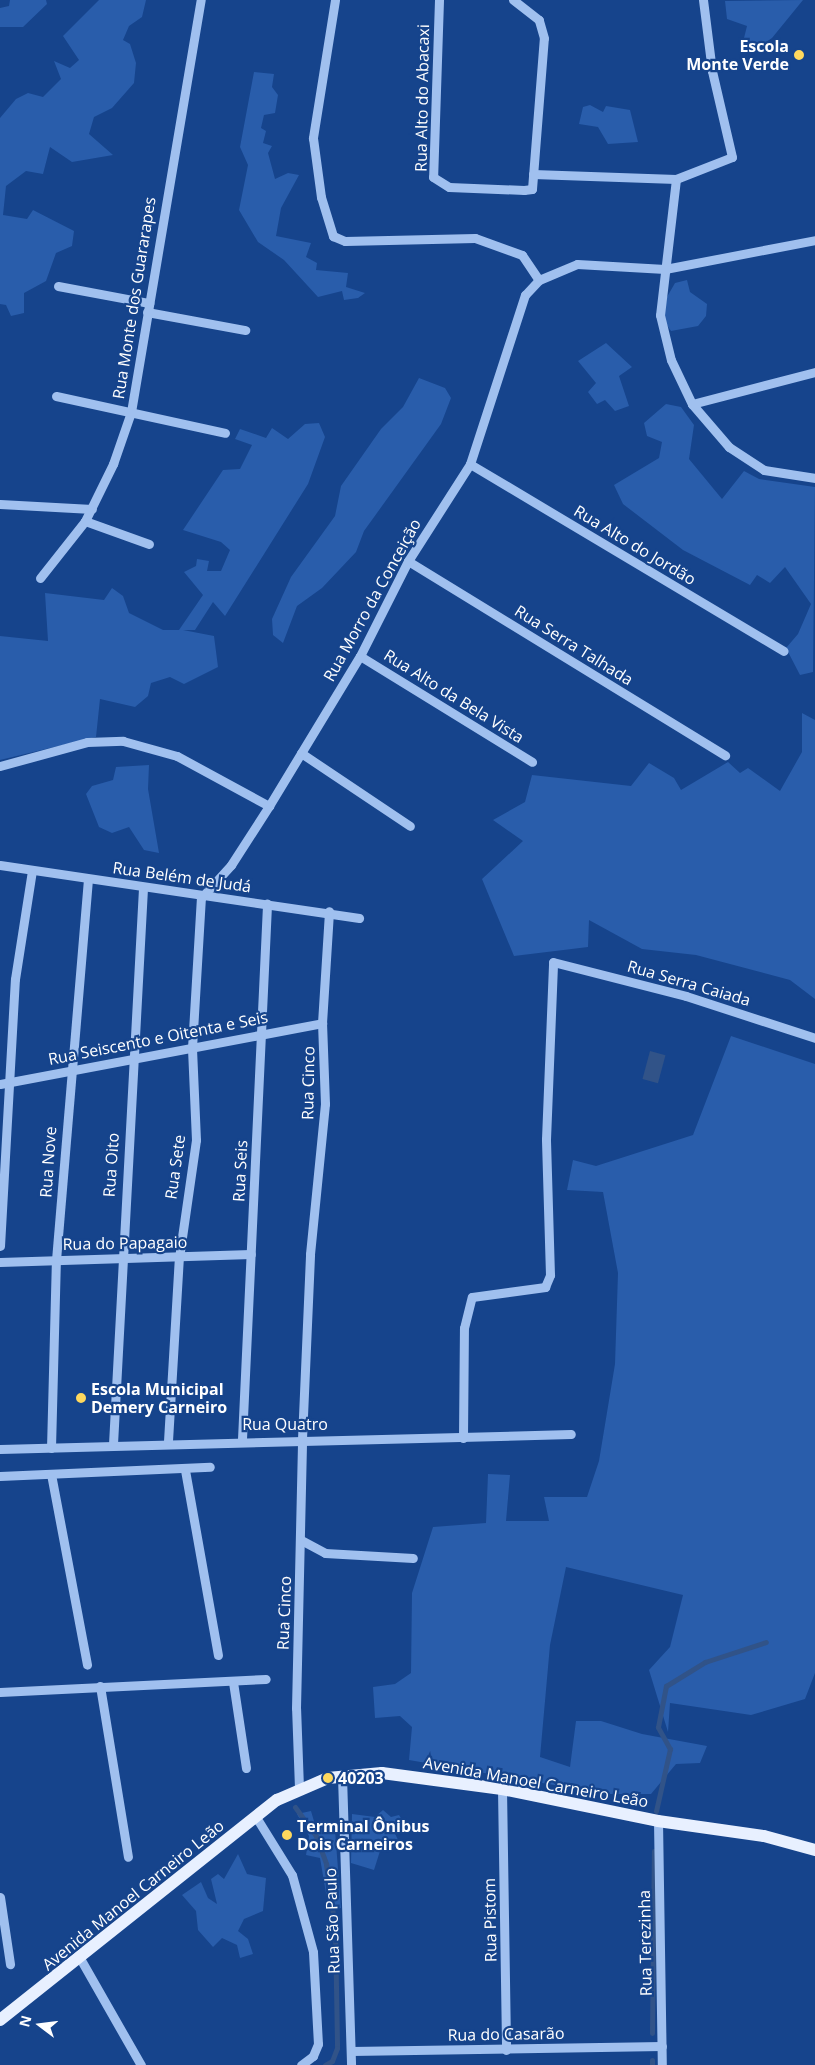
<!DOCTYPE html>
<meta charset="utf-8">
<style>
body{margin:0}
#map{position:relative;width:815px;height:2065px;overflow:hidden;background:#16448c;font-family:"Open Sans",sans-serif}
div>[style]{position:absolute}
.green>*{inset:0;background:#295dab}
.water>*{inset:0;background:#315388;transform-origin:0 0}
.stream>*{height:5px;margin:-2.5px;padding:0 2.5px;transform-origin:2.5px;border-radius:2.5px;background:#315388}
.minor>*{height:9px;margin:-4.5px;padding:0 4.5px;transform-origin:4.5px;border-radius:4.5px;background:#a0c0ef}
.major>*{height:12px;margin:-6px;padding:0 6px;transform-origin:6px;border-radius:6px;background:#e8f0ff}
.dots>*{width:14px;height:14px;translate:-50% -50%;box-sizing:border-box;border:2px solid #16448c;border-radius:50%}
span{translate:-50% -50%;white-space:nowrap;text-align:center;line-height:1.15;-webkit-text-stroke:4.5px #16448c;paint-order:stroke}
.poi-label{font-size:16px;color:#fff;font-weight:700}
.right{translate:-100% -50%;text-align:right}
.left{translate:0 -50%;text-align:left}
.street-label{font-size:16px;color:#fff}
.north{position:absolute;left:15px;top:2000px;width:50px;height:50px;-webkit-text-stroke:4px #16448c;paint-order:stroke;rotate:285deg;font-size:14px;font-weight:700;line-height:20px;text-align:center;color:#fff}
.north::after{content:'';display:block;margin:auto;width:18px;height:22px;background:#fff;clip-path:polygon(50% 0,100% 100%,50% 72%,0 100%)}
</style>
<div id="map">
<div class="green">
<div style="clip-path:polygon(10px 0,46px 0,47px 4px,23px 27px,0 27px,0 8px,9px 6px)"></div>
<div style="clip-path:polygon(99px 0,146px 0,142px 17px,129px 26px,123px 40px,130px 44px,136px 63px,134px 83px,112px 108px,94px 117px,89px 134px,113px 155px,72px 162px,50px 147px,43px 174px,26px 171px,6px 186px,3px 215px,27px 219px,33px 210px,74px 231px,72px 246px,56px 253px,46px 281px,24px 293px,24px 313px,11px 316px,6px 305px,0 304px,0 118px,16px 99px,28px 93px,43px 97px,61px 79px,54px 61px,70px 68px,79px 60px,63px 36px)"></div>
<div style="clip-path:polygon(803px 0,772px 38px,754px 50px,741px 50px,747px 26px,727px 19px,725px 1px)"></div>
<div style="clip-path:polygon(254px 72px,274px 74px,272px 87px,278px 95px,275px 113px,264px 115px,261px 128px,266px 131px,263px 143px,272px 146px,268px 153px,275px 179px,288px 173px,299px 175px,281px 208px,276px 236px,311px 243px,306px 257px,317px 263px,316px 270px,348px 273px,346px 287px,365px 293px,358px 298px,344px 300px,342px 291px,318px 297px,284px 260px,258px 242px,239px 210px,248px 165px,240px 147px)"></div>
<div style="clip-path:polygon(590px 105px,603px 112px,606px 106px,630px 110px,638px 142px,608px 144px,598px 127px,579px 124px,583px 107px)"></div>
<div style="clip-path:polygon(687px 280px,690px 292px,707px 304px,706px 316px,698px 326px,671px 331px,663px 319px,667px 297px,675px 283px)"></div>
<div style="clip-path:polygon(606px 343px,632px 367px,619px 376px,629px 406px,615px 411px,605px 400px,597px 404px,588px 392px,596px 383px,578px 361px)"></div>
<div style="clip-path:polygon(419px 378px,445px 388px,451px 398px,441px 424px,364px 531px,356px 552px,322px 588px,297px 606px,283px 643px,273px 635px,272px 619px,291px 577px,335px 516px,341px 486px,381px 429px,403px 407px)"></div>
<div style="clip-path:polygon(666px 404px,681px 407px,694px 425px,689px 459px,722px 499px,744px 471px,759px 479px,815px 487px,813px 672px,800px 675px,786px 648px,798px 634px,811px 604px,785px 567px,770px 583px,757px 575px,750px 585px,683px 550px,623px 504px,614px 485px,659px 458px,662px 442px,647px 436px,644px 423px)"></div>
<div style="clip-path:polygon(319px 423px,325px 437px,308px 484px,225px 616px,213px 602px,195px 630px,183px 630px,214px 636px,218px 667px,184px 684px,170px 677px,151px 683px,148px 696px,135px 707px,100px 699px,96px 737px,0 760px,0 636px,48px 641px,45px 593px,104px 600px,112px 588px,123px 596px,129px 613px,163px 630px,179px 630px,203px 595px,184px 572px,196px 566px,197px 559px,209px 561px,207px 571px,221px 571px,230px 550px,221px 542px,183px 530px,223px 470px,240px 469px,252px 445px,235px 439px,240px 429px,266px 438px,272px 428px,288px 439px,305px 424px)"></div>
<div style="clip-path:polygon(802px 713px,815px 720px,815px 999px,790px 980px,696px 955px,642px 949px,589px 920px,588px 947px,514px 956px,482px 879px,523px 841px,493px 820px,525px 802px,532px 775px,631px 786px,649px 763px,674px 778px,681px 790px,728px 762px,740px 773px,748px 768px,780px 791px,802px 752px)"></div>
<div style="clip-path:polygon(149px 765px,148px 789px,159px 853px,144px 850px,129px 827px,112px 833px,99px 827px,86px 794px,92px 786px,113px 780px,116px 767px)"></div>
<div style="clip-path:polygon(731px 1036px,815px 1064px,815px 1673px,805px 1699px,751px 1715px,670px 1703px,668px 1732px,649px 1670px,670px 1647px,683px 1595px,566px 1567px,550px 1645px,540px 1757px,570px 1767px,576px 1721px,601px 1721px,642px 1734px,707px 1746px,700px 1763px,676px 1764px,651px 1794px,606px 1794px,409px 1760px,412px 1727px,400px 1716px,375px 1718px,373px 1687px,395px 1684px,411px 1673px,412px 1593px,433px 1527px,486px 1523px,488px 1474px,510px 1475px,506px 1521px,549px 1521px,544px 1497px,587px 1497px,599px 1461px,615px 1364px,618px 1273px,603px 1192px,567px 1190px,573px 1160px,596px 1166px,693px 1135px)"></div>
<div style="clip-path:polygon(383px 1810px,391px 1817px,399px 1815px,404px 1823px,393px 1829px,398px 1840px,392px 1851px,380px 1851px,374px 1870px,351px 1863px,352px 1814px,375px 1817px)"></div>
<div style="clip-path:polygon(311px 1811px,316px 1828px,323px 1824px,335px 1830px,341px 1908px,329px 1911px,320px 1858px,306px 1855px,309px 1836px,297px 1814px)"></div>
<div style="clip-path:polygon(238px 1854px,247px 1874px,266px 1878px,263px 1911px,244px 1919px,238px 1931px,248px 1939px,253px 1954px,240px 1958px,237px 1945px,222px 1938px,213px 1947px,198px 1930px,196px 1911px,182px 1895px,201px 1882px,208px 1898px,217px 1904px,211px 1879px,218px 1874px,224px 1879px)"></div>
</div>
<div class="water">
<div style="left:650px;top:1051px;width:16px;height:29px;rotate:15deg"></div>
</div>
<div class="stream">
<div style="left:295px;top:1807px;width:36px;rotate:54deg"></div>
<div style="left:316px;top:1836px;width:30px;rotate:70deg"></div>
<div style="left:326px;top:1864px;width:66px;rotate:82.1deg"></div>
<div style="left:335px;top:1929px;width:119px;rotate:89deg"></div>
<div style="left:337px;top:2048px;width:14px;rotate:111deg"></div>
<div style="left:332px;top:2061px;width:8px;rotate:150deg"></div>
<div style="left:656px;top:1811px;width:64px;rotate:-77.3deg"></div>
<div style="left:670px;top:1749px;width:25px;rotate:-119deg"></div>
<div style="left:658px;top:1727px;width:42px;rotate:-79deg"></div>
<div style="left:666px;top:1686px;width:46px;rotate:-31.6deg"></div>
<div style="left:705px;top:1662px;width:64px;rotate:-18.2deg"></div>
<div style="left:652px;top:2033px;width:182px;rotate:-89.4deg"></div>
<div style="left:652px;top:2060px;width:5px;rotate:90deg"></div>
</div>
<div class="minor">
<div style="left:335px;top:0;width:140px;rotate:99.1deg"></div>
<div style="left:313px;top:138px;width:60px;rotate:82.3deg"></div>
<div style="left:321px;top:197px;width:41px;rotate:72.9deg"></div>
<div style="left:333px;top:236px;width:13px;rotate:23deg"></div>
<div style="left:345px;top:241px;width:130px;rotate:-1.3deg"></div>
<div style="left:475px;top:238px;width:50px;rotate:19.9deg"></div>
<div style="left:522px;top:255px;width:30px;rotate:56deg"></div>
<div style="left:439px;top:0;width:177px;rotate:91.9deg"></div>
<div style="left:433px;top:177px;width:19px;rotate:32deg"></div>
<div style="left:449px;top:187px;width:75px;rotate:2.3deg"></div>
<div style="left:524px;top:190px;width:8px;rotate:-7deg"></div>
<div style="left:532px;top:189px;width:151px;rotate:-85.5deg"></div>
<div style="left:544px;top:38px;width:19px;rotate:-106deg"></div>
<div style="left:539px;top:20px;width:33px;rotate:-142deg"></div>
<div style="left:533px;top:174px;width:143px;rotate:2deg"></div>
<div style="left:676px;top:179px;width:60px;rotate:-21.4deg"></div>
<div style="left:732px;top:157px;width:88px;rotate:-103.1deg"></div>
<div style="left:712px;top:71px;width:72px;rotate:-97.2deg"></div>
<div style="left:676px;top:179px;width:137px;rotate:96.7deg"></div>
<div style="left:660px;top:315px;width:46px;rotate:76.3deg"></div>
<div style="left:671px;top:360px;width:49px;rotate:64.5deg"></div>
<div style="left:692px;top:404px;width:57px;rotate:49.3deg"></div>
<div style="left:729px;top:447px;width:42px;rotate:33.3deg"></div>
<div style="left:764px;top:470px;width:52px;rotate:8.9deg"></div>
<div style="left:58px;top:286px;width:93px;rotate:10.6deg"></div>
<div style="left:147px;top:312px;width:100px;rotate:10.4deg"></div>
<div style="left:56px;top:396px;width:173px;rotate:12.3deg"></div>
<div style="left:692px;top:404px;width:127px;rotate:-14.6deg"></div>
<div style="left:470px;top:464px;width:365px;rotate:30.8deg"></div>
<div style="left:0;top:504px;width:92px;rotate:3.1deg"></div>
<div style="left:85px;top:521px;width:68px;rotate:19.8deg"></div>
<div style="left:408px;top:561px;width:372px;rotate:31.5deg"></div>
<div style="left:40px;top:578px;width:73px;rotate:-51.7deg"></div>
<div style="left:85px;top:521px;width:64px;rotate:-63.8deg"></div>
<div style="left:113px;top:464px;width:55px;rotate:-70.9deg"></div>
<div style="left:131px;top:412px;width:418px;rotate:-80.4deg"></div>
<div style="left:360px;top:656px;width:202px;rotate:31.6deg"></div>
<div style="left:301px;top:753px;width:131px;rotate:33.8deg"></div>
<div style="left:0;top:766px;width:90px;rotate:-15.4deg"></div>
<div style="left:87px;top:742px;width:36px;rotate:-2deg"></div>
<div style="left:123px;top:741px;width:56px;rotate:15.5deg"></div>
<div style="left:177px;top:756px;width:105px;rotate:28.5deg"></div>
<div style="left:0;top:865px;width:363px;rotate:8.4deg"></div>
<div style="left:201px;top:898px;width:45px;rotate:-47.7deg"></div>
<div style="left:231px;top:865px;width:70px;rotate:-57.2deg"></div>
<div style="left:269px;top:806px;width:175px;rotate:-58.8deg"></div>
<div style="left:360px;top:656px;width:106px;rotate:-63.2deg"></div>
<div style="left:408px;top:561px;width:115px;rotate:-57.4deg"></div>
<div style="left:470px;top:464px;width:178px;rotate:-72deg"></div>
<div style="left:525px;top:295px;width:21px;rotate:-47deg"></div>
<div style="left:539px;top:280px;width:41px;rotate:-22.8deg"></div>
<div style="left:577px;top:264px;width:88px;rotate:3.3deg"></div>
<div style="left:665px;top:269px;width:153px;rotate:-10.9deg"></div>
<div style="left:0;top:1084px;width:328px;rotate:-10.7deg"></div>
<div style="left:0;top:1246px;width:267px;rotate:-86.8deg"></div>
<div style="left:15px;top:979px;width:110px;rotate:-81.1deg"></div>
<div style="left:0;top:1262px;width:251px;rotate:-1.8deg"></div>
<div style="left:463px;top:1438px;width:110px;rotate:-89.5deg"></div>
<div style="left:464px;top:1328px;width:32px;rotate:-76deg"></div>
<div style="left:472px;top:1297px;width:74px;rotate:-7.8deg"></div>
<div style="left:545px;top:1287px;width:13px;rotate:-67deg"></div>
<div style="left:550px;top:1275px;width:136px;rotate:-91.7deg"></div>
<div style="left:546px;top:1139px;width:177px;rotate:-87.7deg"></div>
<div style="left:553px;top:962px;width:137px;rotate:14.3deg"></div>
<div style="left:686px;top:996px;width:136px;rotate:18deg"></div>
<div style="left:242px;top:1439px;width:536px;rotate:-87.32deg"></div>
<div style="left:168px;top:1441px;width:183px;rotate:-86.6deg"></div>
<div style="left:179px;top:1258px;width:119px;rotate:-81.8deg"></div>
<div style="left:196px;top:1140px;width:92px;rotate:-92.5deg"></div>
<div style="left:192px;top:1048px;width:150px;rotate:-86.6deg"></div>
<div style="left:113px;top:1444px;width:557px;rotate:-86.91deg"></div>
<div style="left:51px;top:1448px;width:188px;rotate:-88.5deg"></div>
<div style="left:56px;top:1260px;width:381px;rotate:-85.2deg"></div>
<div style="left:0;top:1449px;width:571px;rotate:-1.5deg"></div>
<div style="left:185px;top:1470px;width:188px;rotate:79.9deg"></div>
<div style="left:51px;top:1474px;width:194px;rotate:79.3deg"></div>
<div style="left:0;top:1476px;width:210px;rotate:-2.5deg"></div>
<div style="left:301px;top:1540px;width:27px;rotate:28deg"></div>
<div style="left:325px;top:1553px;width:88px;rotate:3.3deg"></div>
<div style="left:233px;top:1682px;width:87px;rotate:81.4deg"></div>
<div style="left:100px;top:1686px;width:173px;rotate:80.7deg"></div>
<div style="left:0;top:1692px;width:266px;rotate:-2.8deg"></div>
<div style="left:342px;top:1776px;width:289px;rotate:88.2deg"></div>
<div style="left:299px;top:1788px;width:80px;rotate:-92.1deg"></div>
<div style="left:296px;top:1708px;width:269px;rotate:-88.7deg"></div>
<div style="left:302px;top:1439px;width:185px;rotate:-87.5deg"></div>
<div style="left:310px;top:1254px;width:151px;rotate:-84.3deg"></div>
<div style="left:325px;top:1104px;width:81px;rotate:-92.1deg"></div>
<div style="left:322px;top:1023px;width:112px;rotate:-86.4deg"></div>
<div style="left:502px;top:1789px;width:261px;rotate:89.1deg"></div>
<div style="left:256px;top:1817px;width:68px;rotate:58.2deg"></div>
<div style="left:292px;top:1875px;width:80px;rotate:74.7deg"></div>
<div style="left:313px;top:1952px;width:92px;rotate:86.9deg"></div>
<div style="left:318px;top:2044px;width:13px;rotate:113deg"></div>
<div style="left:313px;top:2056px;width:15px;rotate:143deg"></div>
<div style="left:658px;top:1821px;width:244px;rotate:89.1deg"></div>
<div style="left:0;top:1897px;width:68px;rotate:81.5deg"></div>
<div style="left:81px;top:1960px;width:121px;rotate:60.3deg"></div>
<div style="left:351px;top:2051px;width:311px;rotate:-0.9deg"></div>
</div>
<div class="major">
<div style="left:0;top:2020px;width:354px;rotate:-38.5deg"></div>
<div style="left:277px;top:1800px;width:56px;rotate:-23.3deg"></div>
<div style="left:328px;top:1778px;width:54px;rotate:-5.3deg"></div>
<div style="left:382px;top:1773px;width:121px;rotate:7.6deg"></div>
<div style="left:502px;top:1789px;width:159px;rotate:11.6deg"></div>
<div style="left:658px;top:1821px;width:107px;rotate:8.1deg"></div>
<div style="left:764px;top:1836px;width:53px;rotate:15.4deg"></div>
</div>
<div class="dots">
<div style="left:799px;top:55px;background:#ffd95e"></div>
<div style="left:81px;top:1398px;background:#ffd95e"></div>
<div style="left:328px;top:1778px;background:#ffd95e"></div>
<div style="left:287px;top:1835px;background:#ffd95e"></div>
</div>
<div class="poi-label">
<span class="right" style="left:789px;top:55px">Escola<br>Monte Verde</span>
<span class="left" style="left:91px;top:1398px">Escola Municipal<br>Demery Carneiro</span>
<span class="left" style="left:338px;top:1778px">40203</span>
<span class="left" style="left:297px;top:1835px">Terminal Ônibus<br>Dois Carneiros</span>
</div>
<div class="street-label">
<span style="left:422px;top:98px;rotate:-89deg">Rua Alto do Abacaxi</span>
<span style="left:134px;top:298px;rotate:-81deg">Rua Monte dos Guararapes</span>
<span style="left:635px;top:545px;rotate:31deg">Rua Alto do Jordão</span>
<span style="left:372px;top:600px;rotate:-61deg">Rua Morro da Conceição</span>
<span style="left:574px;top:645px;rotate:32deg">Rua Serra Talhada</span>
<span style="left:454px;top:696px;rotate:32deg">Rua Alto da Bela Vista</span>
<span style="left:182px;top:877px;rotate:8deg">Rua Belém de Judá</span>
<span style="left:689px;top:983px;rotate:16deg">Rua Serra Caiada</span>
<span style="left:158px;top:1038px;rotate:-11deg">Rua Seiscento e Oitenta e Seis</span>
<span style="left:308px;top:1083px;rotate:-89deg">Rua Cinco</span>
<span style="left:48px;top:1162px;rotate:-86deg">Rua Nove</span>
<span style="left:111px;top:1165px;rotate:-86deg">Rua Oito</span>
<span style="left:175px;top:1167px;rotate:-82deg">Rua Sete</span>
<span style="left:240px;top:1171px;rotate:-87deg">Rua Seis</span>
<span style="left:125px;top:1243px;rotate:-1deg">Rua do Papagaio</span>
<span style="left:285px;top:1424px">Rua Quatro</span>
<span style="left:284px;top:1613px;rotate:-88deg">Rua Cinco</span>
<span style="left:536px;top:1782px;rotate:10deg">Avenida Manoel Carneiro Leão</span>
<span style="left:133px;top:1895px;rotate:-39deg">Avenida Manoel Carneiro Leão</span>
<span style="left:490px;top:1920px;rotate:-91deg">Rua Pistom</span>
<span style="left:332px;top:1921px;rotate:-92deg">Rua São Paulo</span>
<span style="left:645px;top:1943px;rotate:-91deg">Rua Terezinha</span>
<span style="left:506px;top:2034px;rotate:-1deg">Rua do Casarão</span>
</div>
<div class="north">N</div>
</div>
